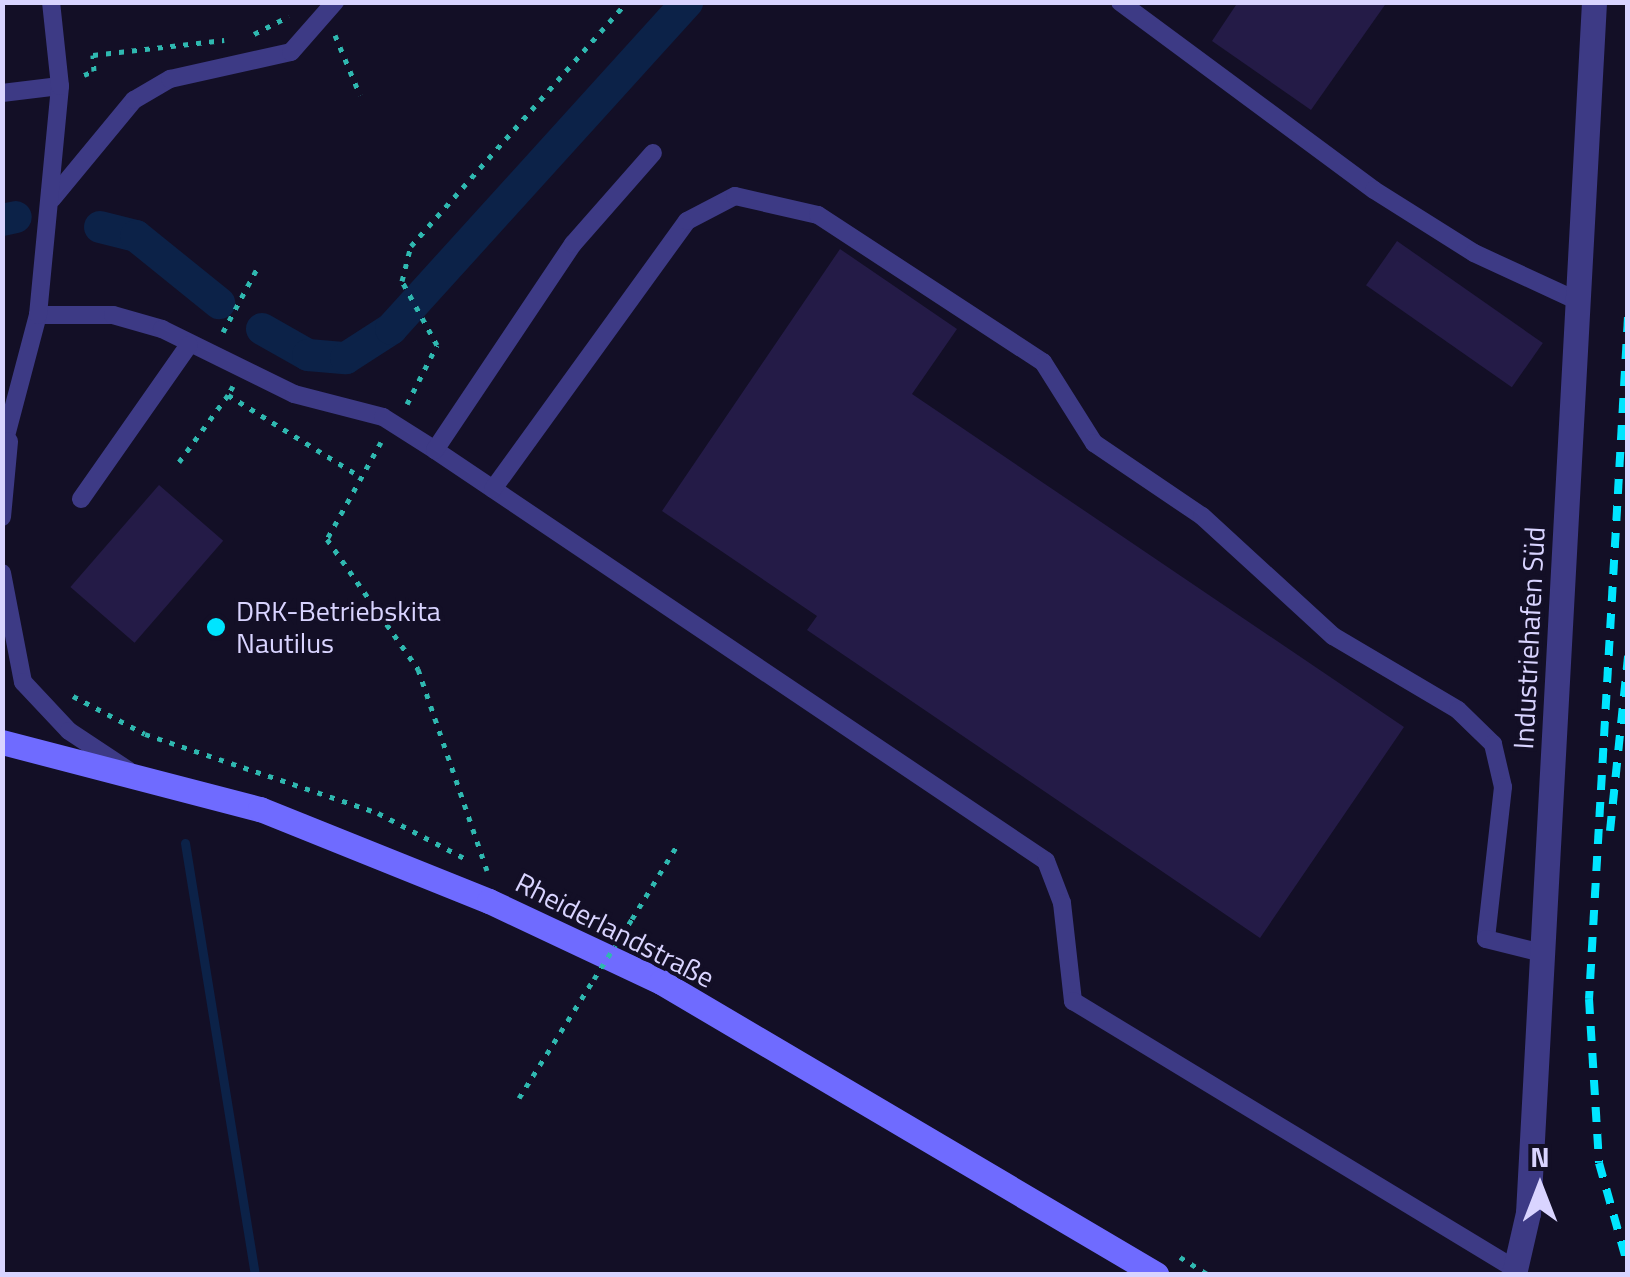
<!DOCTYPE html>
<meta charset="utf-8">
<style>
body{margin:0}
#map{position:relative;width:1630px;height:1277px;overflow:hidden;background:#130f26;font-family:"Titillium Web",sans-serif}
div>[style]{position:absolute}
.stream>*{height:9px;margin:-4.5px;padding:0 4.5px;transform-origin:4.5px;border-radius:4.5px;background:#0c2248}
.canal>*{height:32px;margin:-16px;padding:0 16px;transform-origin:16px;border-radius:16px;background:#0c2248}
.building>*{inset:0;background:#241b47;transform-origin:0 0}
.path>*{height:5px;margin-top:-2.5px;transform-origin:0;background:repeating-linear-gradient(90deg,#2fb8b0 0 5px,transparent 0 13px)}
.lane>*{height:18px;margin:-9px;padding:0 9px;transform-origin:9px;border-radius:9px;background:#3d3a85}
.street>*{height:25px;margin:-12.5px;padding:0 12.5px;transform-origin:12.5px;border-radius:12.5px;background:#3d3a85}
.secondary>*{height:25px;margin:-12.5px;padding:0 12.5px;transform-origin:12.5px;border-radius:12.5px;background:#6f6bff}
.rail>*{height:8px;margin-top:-4px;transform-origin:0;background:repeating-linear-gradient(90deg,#00e5ff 0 15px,transparent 0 27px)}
.path-bridge>*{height:5px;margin-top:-2.5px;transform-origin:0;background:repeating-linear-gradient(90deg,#2fb8b0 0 5px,transparent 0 13px)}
.dots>*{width:28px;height:28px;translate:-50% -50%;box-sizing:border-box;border:5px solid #130f26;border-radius:50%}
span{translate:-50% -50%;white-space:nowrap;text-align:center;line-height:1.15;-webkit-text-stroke:8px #130f26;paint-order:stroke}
.poi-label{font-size:28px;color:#d9d4ff}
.left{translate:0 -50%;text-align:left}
.street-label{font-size:28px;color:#d9d4ff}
.frame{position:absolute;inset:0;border:5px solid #d9d4ff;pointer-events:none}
.north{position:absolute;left:1490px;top:1137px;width:100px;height:100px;-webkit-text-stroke:8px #130f26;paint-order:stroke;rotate:0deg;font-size:28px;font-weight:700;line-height:40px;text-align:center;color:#d9d4ff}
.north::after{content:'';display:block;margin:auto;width:35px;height:45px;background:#d9d4ff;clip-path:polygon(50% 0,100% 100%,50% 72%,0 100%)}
</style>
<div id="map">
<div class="stream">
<div style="left:185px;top:843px;width:437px;rotate:80.8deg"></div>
</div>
<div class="canal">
<div style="left:2px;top:220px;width:14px;rotate:-12deg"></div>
<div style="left:100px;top:227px;width:37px;rotate:14deg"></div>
<div style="left:136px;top:236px;width:107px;rotate:38.9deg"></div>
<div style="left:262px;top:329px;width:53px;rotate:29.5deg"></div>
<div style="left:308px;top:355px;width:38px;rotate:5deg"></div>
<div style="left:346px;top:358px;width:54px;rotate:-32.8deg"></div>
<div style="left:391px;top:329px;width:441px;rotate:-47.8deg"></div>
</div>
<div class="building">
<div style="clip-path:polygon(1238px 2px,1387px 2px,1311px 110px,1212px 41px)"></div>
<div style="left:1397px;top:241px;width:178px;height:54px;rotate:35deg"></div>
<div style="clip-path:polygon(840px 249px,957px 329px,912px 394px,1404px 727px,1260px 938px,807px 630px,817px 616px,662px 511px)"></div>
<div style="left:159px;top:485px;width:85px;height:135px;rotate:41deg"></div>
</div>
<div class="path">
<div style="left:254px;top:34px;width:39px;rotate:-27deg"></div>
<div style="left:335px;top:35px;width:65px;rotate:67.4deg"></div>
<div style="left:84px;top:75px;width:11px;rotate:-22deg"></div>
<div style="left:94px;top:71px;width:16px;rotate:-94deg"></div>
<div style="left:93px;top:55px;width:132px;rotate:-6.5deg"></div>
<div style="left:223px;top:332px;width:76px;rotate:-61.8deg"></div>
<div style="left:233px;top:386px;width:10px;rotate:119deg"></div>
<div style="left:228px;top:395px;width:154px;rotate:31.7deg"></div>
<div style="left:407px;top:404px;width:66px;rotate:-63deg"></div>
<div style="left:437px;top:345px;width:73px;rotate:-118.7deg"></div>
<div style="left:402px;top:281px;width:36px;rotate:-76deg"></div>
<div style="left:411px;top:246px;width:326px;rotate:-48.5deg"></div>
<div style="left:381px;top:442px;width:111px;rotate:119.1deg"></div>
<div style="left:327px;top:539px;width:159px;rotate:55deg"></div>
<div style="left:418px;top:669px;width:213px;rotate:71.1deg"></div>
<div style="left:179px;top:462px;width:83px;rotate:-53.8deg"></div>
<div style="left:73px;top:696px;width:81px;rotate:27.8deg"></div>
<div style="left:145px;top:734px;width:246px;rotate:18.7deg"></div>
<div style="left:378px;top:813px;width:102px;rotate:27.6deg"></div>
<div style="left:632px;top:919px;width:88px;rotate:-58.5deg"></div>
<div style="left:519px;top:1098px;width:141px;rotate:-57.8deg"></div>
<div style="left:1180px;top:1257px;width:32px;rotate:32deg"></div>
</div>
<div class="lane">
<div style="left:1120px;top:2px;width:316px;rotate:36.5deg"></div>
<div style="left:1374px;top:190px;width:118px;rotate:32.2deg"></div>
<div style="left:1474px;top:253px;width:115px;rotate:24.8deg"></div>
<div style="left:2px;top:93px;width:58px;rotate:-6.9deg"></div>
<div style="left:52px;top:199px;width:129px;rotate:-50.4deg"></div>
<div style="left:134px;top:100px;width:42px;rotate:-30.3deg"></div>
<div style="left:170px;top:79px;width:124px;rotate:-12.6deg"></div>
<div style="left:291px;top:52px;width:67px;rotate:-48.7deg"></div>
<div style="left:38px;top:315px;width:75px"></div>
<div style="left:113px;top:315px;width:51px;rotate:15.9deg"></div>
<div style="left:162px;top:329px;width:147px;rotate:26.2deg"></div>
<div style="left:294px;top:394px;width:92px;rotate:14.5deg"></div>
<div style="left:383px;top:417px;width:62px;rotate:32.4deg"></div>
<div style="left:435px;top:450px;width:736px;rotate:33.93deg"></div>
<div style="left:1046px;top:861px;width:45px;rotate:69.1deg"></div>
<div style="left:1062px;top:903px;width:99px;rotate:83.6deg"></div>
<div style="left:1073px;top:1001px;width:517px;rotate:31.23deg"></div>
<div style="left:435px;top:450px;width:248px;rotate:-56.2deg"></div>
<div style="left:573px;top:244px;width:121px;rotate:-48.7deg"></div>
<div style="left:2px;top:451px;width:141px;rotate:-75.2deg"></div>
<div style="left:38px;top:315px;width:230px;rotate:-84.5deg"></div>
<div style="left:60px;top:86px;width:84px;rotate:-96.1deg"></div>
<div style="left:493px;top:489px;width:331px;rotate:-54.1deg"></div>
<div style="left:687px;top:221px;width:54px;rotate:-27.5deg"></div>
<div style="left:735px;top:196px;width:85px;rotate:12.9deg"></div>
<div style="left:818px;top:215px;width:269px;rotate:33.2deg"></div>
<div style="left:1043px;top:362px;width:96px;rotate:57.8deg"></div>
<div style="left:1094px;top:443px;width:130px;rotate:34.1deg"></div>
<div style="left:1202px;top:516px;width:178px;rotate:42.5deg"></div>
<div style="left:1333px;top:636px;width:145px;rotate:30.6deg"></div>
<div style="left:1458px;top:710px;width:49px;rotate:44.2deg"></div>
<div style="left:1493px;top:744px;width:44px;rotate:76.9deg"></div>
<div style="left:1503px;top:787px;width:153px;rotate:96.4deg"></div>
<div style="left:1486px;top:939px;width:58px;rotate:14deg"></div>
<div style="left:81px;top:499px;width:188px;rotate:-55deg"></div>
<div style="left:2px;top:517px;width:76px;rotate:-84.7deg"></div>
<div style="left:2px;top:573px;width:111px;rotate:79.1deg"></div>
<div style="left:23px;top:682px;width:67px;rotate:46.8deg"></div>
<div style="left:69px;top:731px;width:71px;rotate:33.5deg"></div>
</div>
<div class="street">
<div style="left:1514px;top:1274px;width:63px;rotate:-77.1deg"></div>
<div style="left:1528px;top:1213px;width:1213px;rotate:-86.88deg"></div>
</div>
<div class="secondary">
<div style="left:2px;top:742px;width:267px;rotate:14.6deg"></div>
<div style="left:260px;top:809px;width:247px;rotate:21.9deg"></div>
<div style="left:489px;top:901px;width:190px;rotate:25.2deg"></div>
<div style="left:661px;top:982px;width:575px;rotate:30.54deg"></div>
</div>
<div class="rail">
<div style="left:1628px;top:317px;width:683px;rotate:93.27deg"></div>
<div style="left:1589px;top:999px;width:164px;rotate:86.5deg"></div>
<div style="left:1599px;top:1163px;width:107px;rotate:74.3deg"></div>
<div style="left:1610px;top:831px;width:176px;rotate:-84.1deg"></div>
</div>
<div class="path-bridge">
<div style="left:594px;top:979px;width:71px;rotate:-57.7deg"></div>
</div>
<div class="dots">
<div style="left:216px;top:627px;background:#00e5ff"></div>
</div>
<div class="poi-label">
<span class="left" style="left:236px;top:627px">DRK-Betriebskita<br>Nautilus</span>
</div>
<div class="street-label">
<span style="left:1529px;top:638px;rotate:-87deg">Industriehafen Süd</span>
<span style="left:615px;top:930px;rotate:27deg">Rheiderlandstraße</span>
</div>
<div class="frame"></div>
<div class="north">N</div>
</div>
